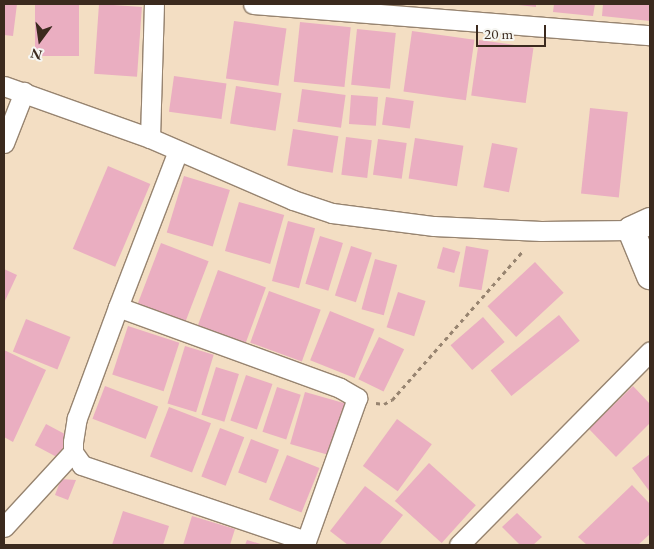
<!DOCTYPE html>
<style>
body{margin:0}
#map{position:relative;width:654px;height:549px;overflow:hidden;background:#f3dec3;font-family:"EB Garamond",serif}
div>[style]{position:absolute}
.building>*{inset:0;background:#eaaec1;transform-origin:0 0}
.path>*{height:3px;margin-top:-1.5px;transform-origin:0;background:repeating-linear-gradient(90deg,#978470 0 4px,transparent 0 8px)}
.roads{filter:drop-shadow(1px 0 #978470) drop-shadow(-1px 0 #978470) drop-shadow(0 1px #978470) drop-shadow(0 -1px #978470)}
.street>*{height:19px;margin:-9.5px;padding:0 9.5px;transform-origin:9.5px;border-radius:9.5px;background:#fff}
.secondary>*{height:26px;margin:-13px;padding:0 13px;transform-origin:13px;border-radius:13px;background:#fff}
span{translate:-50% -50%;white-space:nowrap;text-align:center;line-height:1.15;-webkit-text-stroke:4px #f6f6f2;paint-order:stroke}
.frame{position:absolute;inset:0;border:5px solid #3b2a1e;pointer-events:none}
.north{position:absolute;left:15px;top:15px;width:50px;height:50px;-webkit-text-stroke:4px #f6f6f2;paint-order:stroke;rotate:194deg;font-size:14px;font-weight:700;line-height:20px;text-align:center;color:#3b2a1e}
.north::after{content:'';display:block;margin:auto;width:18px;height:22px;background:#3b2a1e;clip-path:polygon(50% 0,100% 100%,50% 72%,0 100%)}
.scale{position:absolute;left:476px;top:25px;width:70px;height:22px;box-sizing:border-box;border:2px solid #3b2a1e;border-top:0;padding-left:6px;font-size:15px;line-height:18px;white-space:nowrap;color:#3b2a1e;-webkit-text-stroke:4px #f6f6f2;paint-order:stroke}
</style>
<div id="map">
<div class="building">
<div style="clip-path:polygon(4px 4px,17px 4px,13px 36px,4px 35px)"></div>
<div style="left:35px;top:4px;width:44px;height:52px"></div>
<div style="left:99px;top:4px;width:43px;height:70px;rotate:4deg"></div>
<div style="clip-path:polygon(510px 4px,536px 4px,536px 7px)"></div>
<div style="clip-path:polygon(554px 4px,595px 4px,593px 16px,553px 12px)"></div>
<div style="clip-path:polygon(603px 4px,650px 4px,650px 21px,602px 16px)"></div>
<div style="left:234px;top:21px;width:53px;height:58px;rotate:8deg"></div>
<div style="left:300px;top:22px;width:51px;height:60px;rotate:6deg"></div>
<div style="left:357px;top:29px;width:39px;height:56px;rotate:6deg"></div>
<div style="left:412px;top:31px;width:63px;height:61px;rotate:8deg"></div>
<div style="left:479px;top:40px;width:55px;height:56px;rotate:8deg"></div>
<div style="left:174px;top:76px;width:53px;height:36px;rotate:8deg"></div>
<div style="left:236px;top:86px;width:46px;height:38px;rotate:9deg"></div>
<div style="left:302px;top:89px;width:44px;height:33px;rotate:8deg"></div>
<div style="left:351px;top:95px;width:27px;height:29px;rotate:4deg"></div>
<div style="left:386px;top:97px;width:28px;height:28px;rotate:8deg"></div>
<div style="left:590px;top:108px;width:38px;height:86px;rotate:6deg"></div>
<div style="left:293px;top:129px;width:46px;height:37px;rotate:9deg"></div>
<div style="left:346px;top:137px;width:26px;height:38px;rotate:7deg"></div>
<div style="left:415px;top:138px;width:49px;height:41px;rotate:9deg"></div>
<div style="left:378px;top:139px;width:29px;height:36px;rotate:8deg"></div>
<div style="left:492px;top:143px;width:26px;height:45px;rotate:11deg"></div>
<div style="left:108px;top:166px;width:46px;height:90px;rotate:23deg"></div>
<div style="left:184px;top:176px;width:48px;height:59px;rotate:17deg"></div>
<div style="left:239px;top:202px;width:47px;height:51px;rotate:16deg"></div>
<div style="left:288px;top:221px;width:28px;height:62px;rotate:15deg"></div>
<div style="left:320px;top:236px;width:24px;height:50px;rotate:17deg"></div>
<div style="left:161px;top:243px;width:51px;height:65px;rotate:21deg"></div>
<div style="left:351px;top:246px;width:22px;height:52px;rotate:18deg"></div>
<div style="left:466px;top:246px;width:23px;height:41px;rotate:10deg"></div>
<div style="left:443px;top:247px;width:18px;height:22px;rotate:16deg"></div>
<div style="left:375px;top:259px;width:23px;height:52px;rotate:15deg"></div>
<div style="left:535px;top:262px;width:42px;height:65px;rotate:47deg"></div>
<div style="clip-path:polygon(4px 269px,17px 275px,4px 303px)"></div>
<div style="left:218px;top:270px;width:51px;height:60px;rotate:20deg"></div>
<div style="left:269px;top:291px;width:55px;height:55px;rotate:20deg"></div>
<div style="left:398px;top:292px;width:29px;height:37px;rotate:18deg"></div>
<div style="left:330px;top:311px;width:48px;height:53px;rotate:22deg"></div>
<div style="left:559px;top:315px;width:33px;height:88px;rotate:51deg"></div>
<div style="left:483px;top:317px;width:33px;height:43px;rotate:49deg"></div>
<div style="left:26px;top:319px;width:48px;height:35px;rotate:22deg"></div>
<div style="left:128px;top:326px;width:54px;height:51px;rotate:18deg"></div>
<div style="left:379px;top:337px;width:28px;height:47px;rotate:26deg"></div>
<div style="left:185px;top:346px;width:30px;height:60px;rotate:17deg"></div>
<div style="clip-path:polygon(4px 350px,46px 370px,13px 442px,4px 437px)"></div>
<div style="left:216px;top:367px;width:24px;height:50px;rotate:17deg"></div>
<div style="left:246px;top:375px;width:28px;height:48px;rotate:19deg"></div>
<div style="left:105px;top:386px;width:57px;height:35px;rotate:21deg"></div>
<div style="clip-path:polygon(633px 386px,650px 404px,650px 423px,616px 457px,589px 429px)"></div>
<div style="left:277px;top:387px;width:25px;height:47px;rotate:18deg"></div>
<div style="left:305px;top:392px;width:43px;height:54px;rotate:16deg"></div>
<div style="left:169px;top:407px;width:45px;height:53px;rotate:21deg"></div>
<div style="left:397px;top:419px;width:43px;height:58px;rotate:36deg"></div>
<div style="left:46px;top:424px;width:26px;height:24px;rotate:28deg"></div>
<div style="left:220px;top:428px;width:26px;height:52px;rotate:21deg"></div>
<div style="left:251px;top:439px;width:30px;height:36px;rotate:21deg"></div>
<div style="clip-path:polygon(650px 454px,650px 492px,632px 468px)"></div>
<div style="left:287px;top:455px;width:35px;height:48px;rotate:22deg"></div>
<div style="left:429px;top:463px;width:63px;height:51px;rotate:42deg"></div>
<div style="clip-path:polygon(61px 479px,76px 480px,68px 500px,55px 495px)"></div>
<div style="clip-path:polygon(632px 485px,650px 504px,650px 534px,638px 545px,587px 545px,578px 537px)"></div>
<div style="clip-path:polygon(365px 486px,403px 515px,379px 545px,348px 545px,330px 531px)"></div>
<div style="clip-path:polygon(123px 511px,169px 526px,163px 545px,112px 545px)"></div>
<div style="clip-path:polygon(517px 513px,542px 537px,533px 545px,520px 545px,502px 527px)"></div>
<div style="clip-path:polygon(192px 516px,235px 529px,230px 545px,183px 545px)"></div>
<div style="clip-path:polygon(247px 540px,264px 545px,245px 545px)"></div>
</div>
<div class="path">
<div style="left:376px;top:403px;width:8px;rotate:7deg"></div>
<div style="left:384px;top:404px;width:9px;rotate:-27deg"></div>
<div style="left:392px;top:400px;width:198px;rotate:-48.7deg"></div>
</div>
<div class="roads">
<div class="street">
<div style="left:253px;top:4px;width:398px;rotate:4.5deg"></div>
<div style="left:4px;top:86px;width:155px;rotate:19.6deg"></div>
<div style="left:150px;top:138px;width:156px;rotate:23.4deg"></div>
<div style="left:293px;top:200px;width:41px;rotate:18.4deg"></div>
<div style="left:332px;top:213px;width:103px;rotate:7.3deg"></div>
<div style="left:434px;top:226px;width:107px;rotate:2.7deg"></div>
<div style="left:541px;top:231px;width:90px;rotate:-0.6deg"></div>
<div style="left:150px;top:138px;width:134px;rotate:-88.3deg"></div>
<div style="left:4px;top:143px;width:55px;rotate:-68.6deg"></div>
<div style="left:118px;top:307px;width:236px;rotate:20deg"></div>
<div style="left:340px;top:388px;width:20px;rotate:30deg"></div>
<div style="left:357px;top:398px;width:152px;rotate:109.6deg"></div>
<div style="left:306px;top:541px;width:237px;rotate:-161.3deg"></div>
<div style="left:82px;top:465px;width:16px;rotate:-125deg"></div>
<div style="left:73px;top:452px;width:10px;rotate:-90deg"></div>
<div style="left:73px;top:442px;width:24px;rotate:-81deg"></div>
<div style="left:77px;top:418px;width:118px;rotate:-69.7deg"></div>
<div style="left:118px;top:307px;width:167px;rotate:-69deg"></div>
<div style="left:4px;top:527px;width:102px;rotate:-47.4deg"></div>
<div style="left:459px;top:545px;width:272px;rotate:-45.4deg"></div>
</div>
<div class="secondary">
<div style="left:650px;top:221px;width:21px;rotate:155deg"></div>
<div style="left:631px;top:230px;width:50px;rotate:67.6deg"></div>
</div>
</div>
<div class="frame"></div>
<div class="north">N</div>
<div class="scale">20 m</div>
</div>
